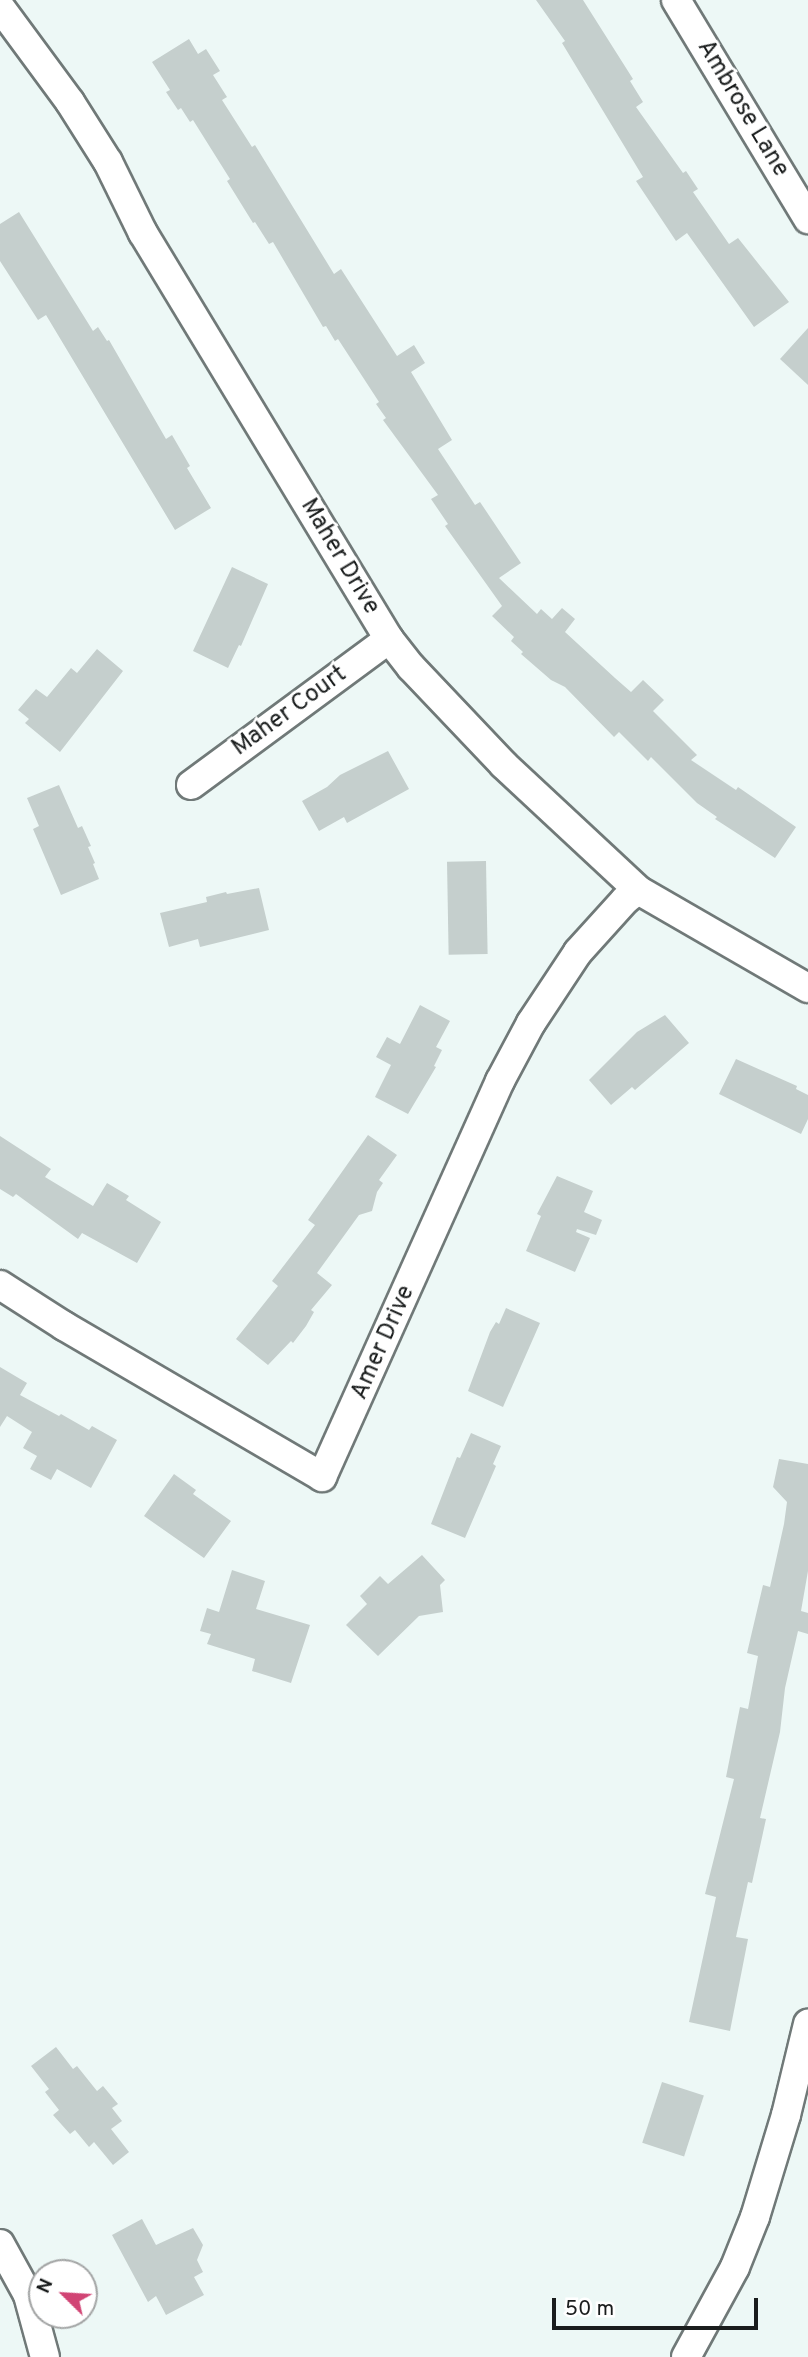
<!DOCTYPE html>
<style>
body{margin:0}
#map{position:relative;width:808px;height:2357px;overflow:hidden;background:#edf8f6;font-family:Overpass,sans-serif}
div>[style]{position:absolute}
.building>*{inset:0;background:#c5cfcd;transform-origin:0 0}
.roads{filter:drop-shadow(2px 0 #707978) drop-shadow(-2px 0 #707978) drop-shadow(0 2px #707978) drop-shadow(0 -2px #707978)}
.minor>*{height:28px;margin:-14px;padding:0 14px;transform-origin:14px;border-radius:14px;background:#fff}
span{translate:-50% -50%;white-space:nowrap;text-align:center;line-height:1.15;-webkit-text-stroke:5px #fff;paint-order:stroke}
.street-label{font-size:24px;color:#1a1d1d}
.north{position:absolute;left:28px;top:2259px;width:70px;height:70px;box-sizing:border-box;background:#fff;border:2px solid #a3a5a5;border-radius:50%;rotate:294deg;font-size:19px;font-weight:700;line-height:28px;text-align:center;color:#1a1d1d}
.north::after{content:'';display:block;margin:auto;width:24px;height:32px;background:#d14474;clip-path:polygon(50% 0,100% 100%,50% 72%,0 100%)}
.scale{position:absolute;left:552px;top:2298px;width:206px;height:32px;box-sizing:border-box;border:4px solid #1a1d1d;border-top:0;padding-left:9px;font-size:21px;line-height:24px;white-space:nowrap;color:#1a1d1d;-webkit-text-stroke:5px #fff;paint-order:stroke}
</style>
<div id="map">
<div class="building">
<div style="clip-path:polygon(536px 0,583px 0,633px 79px,630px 81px,643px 102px,636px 107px,683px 173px,686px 171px,698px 189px,693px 192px,729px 244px,738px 238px,789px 302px,754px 327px,687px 233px,676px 241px,636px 181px,643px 177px,562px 43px,565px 41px)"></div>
<div style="clip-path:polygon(189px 39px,198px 54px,206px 49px,220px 71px,213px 75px,227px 97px,222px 100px,252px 147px,255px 145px,334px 274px,341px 269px,397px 356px,414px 345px,425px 363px,411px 372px,452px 440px,438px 449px,475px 505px,480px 502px,521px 563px,499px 578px,537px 614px,541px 609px,552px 619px,562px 608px,575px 619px,565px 632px,615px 678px,631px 692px,643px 680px,664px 700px,653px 711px,697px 755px,691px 760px,736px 790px,738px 787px,796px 827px,775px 858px,715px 819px,717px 817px,697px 803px,651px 757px,648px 761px,619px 732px,614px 737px,565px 687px,551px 680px,521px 654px,523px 652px,511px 641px,514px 637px,492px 616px,502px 606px,445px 526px,448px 524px,431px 499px,438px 495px,383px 420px,386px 418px,376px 404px,379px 402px,338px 339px,335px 341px,326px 326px,323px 327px,273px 242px,269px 244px,255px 222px,253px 223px,227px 181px,230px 179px,193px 120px,190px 122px,181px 108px,178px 110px,166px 92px,170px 90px,152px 62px)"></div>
<div style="clip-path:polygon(19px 212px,93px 331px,98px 327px,107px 341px,109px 340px,166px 439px,172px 435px,190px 466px,187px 468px,211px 508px,175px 530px,46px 315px,38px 320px,0 261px,0 224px)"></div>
<div style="clip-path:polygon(808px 328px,808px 385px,780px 359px)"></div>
<div style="clip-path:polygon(232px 567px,268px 584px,241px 646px,239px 645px,228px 668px,193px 651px)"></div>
<div style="clip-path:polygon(97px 649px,123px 671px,60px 752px,25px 723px,29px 719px,18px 710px,36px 689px,47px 697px,71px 668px,77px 673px)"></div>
<div style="clip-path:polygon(388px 751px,409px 789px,347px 823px,344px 817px,319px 831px,302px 801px,327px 787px,340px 775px)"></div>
<div style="clip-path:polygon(59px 785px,78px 828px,82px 826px,91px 846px,88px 847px,95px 863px,93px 864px,99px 879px,61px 895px,33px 829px,39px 826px,27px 798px)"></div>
<div style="left:486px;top:861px;width:93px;height:39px;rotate:89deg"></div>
<div style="clip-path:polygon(259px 888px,269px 930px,200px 947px,198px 939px,169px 947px,160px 913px,207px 902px,206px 897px,226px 892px,227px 894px)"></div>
<div style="clip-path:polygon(420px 1005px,450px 1021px,436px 1047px,442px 1050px,434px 1066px,436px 1067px,408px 1114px,375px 1097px,391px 1065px,376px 1057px,387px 1037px,400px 1044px)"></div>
<div style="clip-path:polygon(665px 1015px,689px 1043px,635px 1090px,632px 1087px,611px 1105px,589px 1080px,637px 1032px)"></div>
<div style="clip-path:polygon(736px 1059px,797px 1086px,796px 1089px,808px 1095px,808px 1119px,801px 1134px,719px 1094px)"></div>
<div style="clip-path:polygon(368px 1135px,397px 1155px,379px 1180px,383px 1183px,377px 1192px,372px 1211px,359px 1215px,317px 1273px,332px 1285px,311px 1310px,314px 1312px,306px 1326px,293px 1343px,291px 1341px,268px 1365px,236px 1339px,278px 1286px,272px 1281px,315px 1225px,308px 1220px)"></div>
<div style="clip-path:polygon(0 1136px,51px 1169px,45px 1177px,93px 1206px,107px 1183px,129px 1196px,126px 1200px,161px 1222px,137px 1263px,82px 1233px,78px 1239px,16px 1194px,13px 1197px,0 1189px)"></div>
<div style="clip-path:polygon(557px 1176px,593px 1191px,584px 1212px,602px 1220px,596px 1235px,577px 1229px,576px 1232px,590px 1238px,575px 1272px,526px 1251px,541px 1216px,537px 1214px)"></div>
<div style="clip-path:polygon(506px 1308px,540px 1323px,503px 1407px,468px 1391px,490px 1332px,496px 1322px,499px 1324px)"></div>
<div style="clip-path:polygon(0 1367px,27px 1383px,20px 1395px,59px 1416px,61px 1414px,89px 1430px,92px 1426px,117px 1440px,91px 1488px,57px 1469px,51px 1480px,30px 1469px,37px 1456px,23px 1448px,32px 1432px,7px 1416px,0 1427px)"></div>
<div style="clip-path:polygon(471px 1433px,501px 1446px,493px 1464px,496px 1466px,465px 1538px,431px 1524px,457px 1457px,460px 1458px)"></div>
<div style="clip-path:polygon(779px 1459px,808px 1464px,808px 1571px,801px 1611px,808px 1613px,808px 1634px,798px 1631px,785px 1688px,780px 1732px,760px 1818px,766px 1819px,752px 1883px,748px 1882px,736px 1937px,748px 1939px,730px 2031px,689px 2022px,716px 1897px,705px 1894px,734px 1779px,726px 1777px,740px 1707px,748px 1709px,758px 1656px,747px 1653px,763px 1585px,770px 1587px,784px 1524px,787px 1502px,773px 1487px)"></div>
<div style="clip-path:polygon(174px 1474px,196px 1490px,193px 1494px,231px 1521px,204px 1558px,144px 1516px)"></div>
<div style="clip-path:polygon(422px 1555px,445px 1580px,440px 1585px,443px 1612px,419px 1616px,378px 1656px,346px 1625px,367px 1604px,360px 1596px,380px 1576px,388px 1584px)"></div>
<div style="clip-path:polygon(232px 1570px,265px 1581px,256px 1609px,310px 1625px,291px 1683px,252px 1671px,255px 1659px,207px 1644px,211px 1634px,200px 1631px,207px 1608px,219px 1612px)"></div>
<div style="clip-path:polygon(56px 2047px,73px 2069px,77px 2066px,97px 2091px,103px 2086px,118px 2104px,112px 2108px,122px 2121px,111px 2129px,129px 2152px,113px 2165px,94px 2142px,89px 2147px,75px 2130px,70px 2134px,53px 2115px,59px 2110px,45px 2092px,49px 2089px,31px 2066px)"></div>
<div style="left:662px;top:2082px;width:44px;height:64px;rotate:18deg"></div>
<div style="clip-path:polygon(142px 2219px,156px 2245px,193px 2228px,203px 2245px,197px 2260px,203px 2272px,194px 2277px,204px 2295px,166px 2315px,156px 2296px,148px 2302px,112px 2235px)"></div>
</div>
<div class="roads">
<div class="minor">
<div style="left:676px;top:0;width:256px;rotate:58.9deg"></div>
<div style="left:0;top:7px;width:118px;rotate:53.6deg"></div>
<div style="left:70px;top:102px;width:71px;rotate:57.7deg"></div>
<div style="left:108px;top:162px;width:79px;rotate:63.8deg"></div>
<div style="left:143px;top:233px;width:475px;rotate:58.8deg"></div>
<div style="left:389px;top:639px;width:36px;rotate:52deg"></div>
<div style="left:411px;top:667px;width:135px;rotate:46.5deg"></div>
<div style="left:504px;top:765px;width:183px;rotate:43deg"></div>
<div style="left:638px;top:890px;width:196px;rotate:30deg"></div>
<div style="left:191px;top:785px;width:246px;rotate:-36.4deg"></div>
<div style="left:0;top:1285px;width:76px;rotate:32.6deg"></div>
<div style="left:64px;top:1326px;width:299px;rotate:30.3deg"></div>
<div style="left:322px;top:1477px;width:434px;rotate:-65.8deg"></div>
<div style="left:500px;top:1081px;width:66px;rotate:-61.9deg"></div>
<div style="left:531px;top:1023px;width:85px;rotate:-56.5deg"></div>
<div style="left:578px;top:952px;width:70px;rotate:-47.9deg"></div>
<div style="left:625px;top:900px;width:16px;rotate:-38deg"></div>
<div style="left:0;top:2244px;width:58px;rotate:61.2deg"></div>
<div style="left:28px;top:2295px;width:64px;rotate:74.7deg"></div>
<div style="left:686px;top:2357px;width:102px;rotate:-61.4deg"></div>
<div style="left:735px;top:2267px;width:54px;rotate:-68.2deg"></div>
<div style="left:755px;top:2217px;width:107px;rotate:-73.1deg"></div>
<div style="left:786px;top:2115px;width:94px;rotate:-76.4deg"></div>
</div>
</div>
<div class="street-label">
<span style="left:742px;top:109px;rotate:59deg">Ambrose Lane</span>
<span style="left:339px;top:557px;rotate:59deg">Maher Drive</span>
<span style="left:290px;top:712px;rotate:-36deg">Maher Court</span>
<span style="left:384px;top:1343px;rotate:-66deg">Amer Drive</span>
</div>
<div class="north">N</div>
<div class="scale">50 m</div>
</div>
